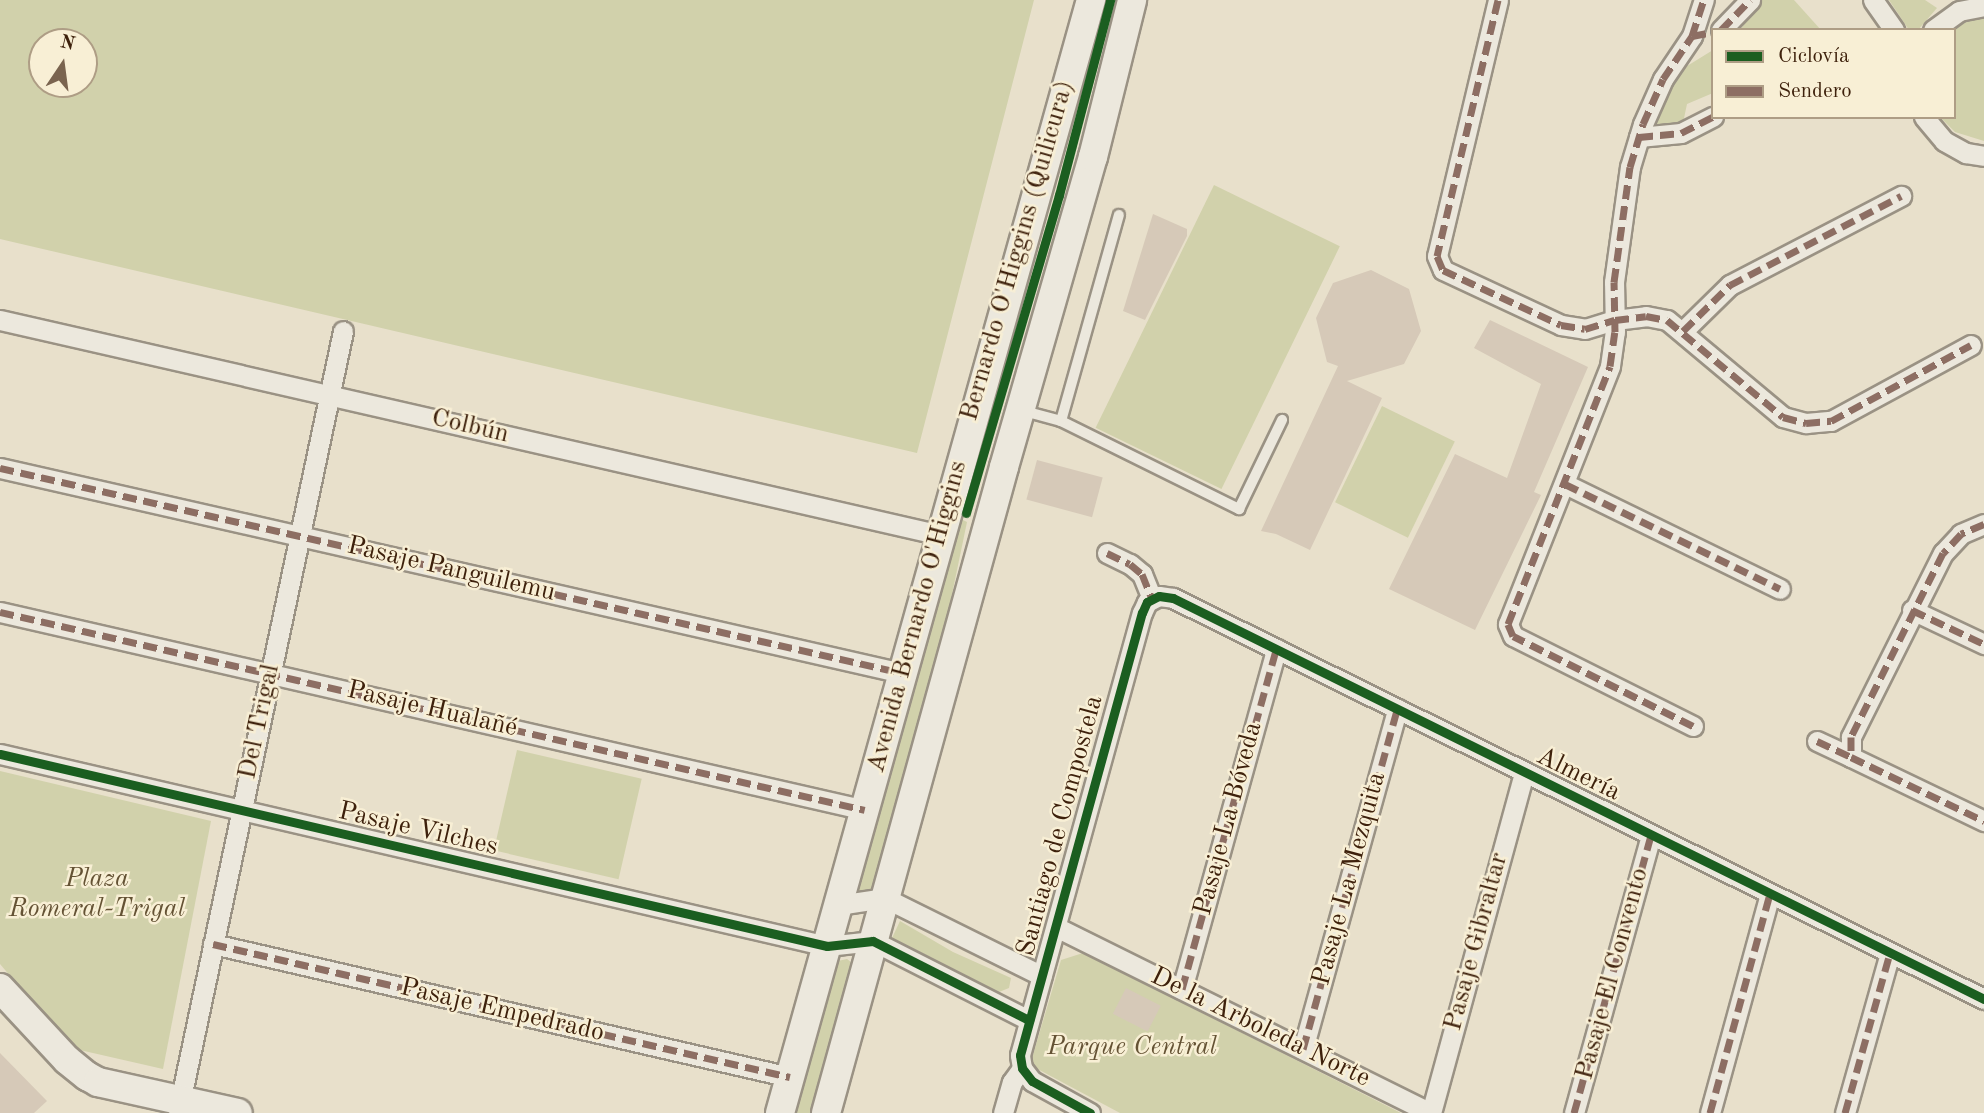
<!DOCTYPE html>
<meta charset="utf-8">
<style>
body{margin:0}
#map{position:relative;width:1984px;height:1113px;overflow:hidden;background:#e8e0cb;font-family:"Old Standard TT",serif}
div>[style]{position:absolute}
.green>*{inset:0;background:#d1d1ab;transform-origin:0 0}
.building>*{inset:0;background:#d6c9b8;transform-origin:0 0}
.roads{filter:drop-shadow(2px 0 #9a9284) drop-shadow(-2px 0 #9a9284) drop-shadow(0 2px #9a9284) drop-shadow(0 -2px #9a9284)}
.lane>*{height:10px;margin:-5px;padding:0 5px;transform-origin:5px;border-radius:5px;background:#ece8dd}
.street>*{height:19px;margin:-9.5px;padding:0 9.5px;transform-origin:9.5px;border-radius:9.5px;background:#ece8dd}
.secondary>*{height:28px;margin:-14px;padding:0 14px;transform-origin:14px;border-radius:14px;background:#ece8dd}
.quiet>*{height:7px;margin-top:-3.5px;transform-origin:0;background:repeating-linear-gradient(90deg,#8d6e63 0 14px,transparent 0 21px)}
.cycleway>*{height:9px;margin:-4.5px;padding:0 4.5px;transform-origin:4.5px;border-radius:4.5px;background:#1b5e20}
span{translate:-50% -50%;white-space:nowrap;text-align:center;line-height:1.15;-webkit-text-stroke:5px #f8efd5;paint-order:stroke}
.street-label{font-size:26px;color:#3e210c}
.park-label{font-size:26px;color:#645234;font-style:italic}
.legend{position:absolute;left:1711px;top:28px;width:245px;height:91px;box-sizing:border-box;background:#f8efd5;border:2px solid #ae9d85;margin:0;padding:9px 12px;list-style:none;font-size:21px;color:#3e210c}
.legend li{display:flex;align-items:center;gap:14px;height:35px}
.legend b{width:35px;border:2px solid #ae9d85}
.north{position:absolute;left:28px;top:28px;width:70px;height:70px;box-sizing:border-box;background:#f8efd5;border:2px solid #ae9d85;border-radius:50%;rotate:13deg;font-size:19px;font-weight:700;line-height:28px;text-align:center;color:#3e210c}
.north::after{content:'';display:block;margin:auto;width:24px;height:32px;background:#7a644f;clip-path:polygon(50% 0,100% 100%,50% 72%,0 100%)}
</style>
<div id="map">
<div class="green">
<div style="clip-path:polygon(evenodd,0 0,1034px 0,917px 453px,0 239px,0 0,42px 42px,84px 42px,84px 84px,42px 84px,42px 42px)"></div>
<div style="clip-path:polygon(1761px 0,1794px 0,1821px 30px,1740px 30px)"></div>
<div style="clip-path:polygon(1889px 0,1925px 0,1937px 8px,1918px 30px,1909px 30px)"></div>
<div style="clip-path:polygon(1984px 17px,1984px 141px,1955px 132px,1940px 117px,1954px 117px,1954px 30px,1951px 30px,1970px 19px)"></div>
<div style="clip-path:polygon(1713px 50px,1713px 93px,1687px 104px,1683px 123px,1659px 129px,1652px 116px,1679px 71px)"></div>
<div style="left:1214px;top:185px;width:140px;height:270px;rotate:26deg"></div>
<div style="left:1382px;top:406px;width:81px;height:107px;rotate:26deg"></div>
<div style="clip-path:polygon(957px 517px,967px 522px,940px 652px,875px 888px,869px 895px,853px 896px)"></div>
<div style="left:517px;top:750px;width:128px;height:103px;rotate:13deg"></div>
<div style="clip-path:polygon(0 771px,211px 821px,163px 1069px,71px 1048px,0 964px)"></div>
<div style="clip-path:polygon(900px 921px,953px 952px,1011px 978px,1009px 988px,989px 996px,932px 958px,892px 938px)"></div>
<div style="clip-path:polygon(1083px 953px,1401px 1113px,1120px 1113px,1030px 1065px,1061px 960px)"></div>
<div style="clip-path:polygon(847px 959px,856px 966px,817px 1113px,794px 1113px,833px 962px)"></div>
</div>
<div class="building">
<div style="clip-path:polygon(1153px 214px,1187px 229px,1187px 236px,1145px 320px,1123px 311px)"></div>
<div style="clip-path:polygon(1371px 270px,1409px 289px,1421px 331px,1404px 364px,1347px 381px,1382px 398px,1310px 550px,1276px 534px,1261px 531px,1338px 366px,1327px 362px,1316px 318px,1333px 283px)"></div>
<div style="clip-path:polygon(1490px 320px,1588px 367px,1534px 492px,1541px 495px,1475px 630px,1389px 589px,1455px 454px,1507px 478px,1541px 384px,1474px 348px)"></div>
<div style="left:1037px;top:460px;width:68px;height:41px;rotate:15deg"></div>
<div style="left:1126px;top:988px;width:39px;height:29px;rotate:27deg"></div>
<div style="clip-path:polygon(0 1053px,47px 1101px,34px 1113px,0 1113px)"></div>
</div>
<div class="roads">
<div class="lane">
<div style="left:1024px;top:411px;width:38px;rotate:15deg"></div>
<div style="left:1061px;top:421px;width:199px;rotate:26.3deg"></div>
<div style="left:1239px;top:509px;width:99px;rotate:-64.2deg"></div>
<div style="left:1061px;top:421px;width:214px;rotate:-74.3deg"></div>
</div>
<div class="street">
<div style="left:1498px;top:0;width:263px;rotate:103.4deg"></div>
<div style="left:1437px;top:256px;width:15px;rotate:67deg"></div>
<div style="left:1443px;top:270px;width:130px;rotate:25deg"></div>
<div style="left:1561px;top:325px;width:24px;rotate:9deg"></div>
<div style="left:1585px;top:329px;width:31px;rotate:-17deg"></div>
<div style="left:1615px;top:320px;width:31px;rotate:-7deg"></div>
<div style="left:1646px;top:316px;width:21px;rotate:11deg"></div>
<div style="left:1667px;top:320px;width:151px;rotate:39.9deg"></div>
<div style="left:1783px;top:417px;width:24px;rotate:15deg"></div>
<div style="left:1806px;top:423px;width:25px;rotate:-5deg"></div>
<div style="left:1831px;top:421px;width:159px;rotate:-28.5deg"></div>
<div style="left:1873px;top:0;width:37px;rotate:55deg"></div>
<div style="left:1721px;top:30px;width:42px;rotate:-46deg"></div>
<div style="left:1933px;top:30px;width:32px;rotate:-36deg"></div>
<div style="left:1959px;top:11px;width:25px;rotate:-11deg"></div>
<div style="left:1924px;top:117px;width:31px;rotate:50deg"></div>
<div style="left:1944px;top:141px;width:25px;rotate:29deg"></div>
<div style="left:1966px;top:153px;width:18px;rotate:9deg"></div>
<div style="left:1639px;top:137px;width:42px;rotate:-5.4deg"></div>
<div style="left:1681px;top:133px;width:36px;rotate:-27deg"></div>
<div style="left:0;top:320px;width:965px;rotate:12.87deg"></div>
<div style="left:1683px;top:331px;width:66px;rotate:-44.4deg"></div>
<div style="left:1730px;top:285px;width:193px;rotate:-27.5deg"></div>
<div style="left:0;top:468px;width:925px;rotate:12.8deg"></div>
<div style="left:1565px;top:484px;width:239px;rotate:26deg"></div>
<div style="left:1984px;top:524px;width:25px;rotate:157deg"></div>
<div style="left:1961px;top:534px;width:26px;rotate:133deg"></div>
<div style="left:1943px;top:553px;width:206px;rotate:116.6deg"></div>
<div style="left:1851px;top:737px;width:20px;rotate:90deg"></div>
<div style="left:1851px;top:757px;width:148px;rotate:25.7deg"></div>
<div style="left:1107px;top:553px;width:25px;rotate:26deg"></div>
<div style="left:1130px;top:564px;width:16px;rotate:40deg"></div>
<div style="left:1142px;top:574px;width:27px;rotate:68deg"></div>
<div style="left:1912px;top:610px;width:80px;rotate:25.3deg"></div>
<div style="left:0;top:612px;width:887px;rotate:12.89deg"></div>
<div style="left:1693px;top:726px;width:201px;rotate:-153.4deg"></div>
<div style="left:1513px;top:636px;width:13px;rotate:-113deg"></div>
<div style="left:1508px;top:624px;width:277px;rotate:-68.4deg"></div>
<div style="left:1610px;top:366px;width:34px;rotate:-82deg"></div>
<div style="left:1615px;top:332px;width:50px;rotate:-91.1deg"></div>
<div style="left:1614px;top:282px;width:116px;rotate:-82.1deg"></div>
<div style="left:1630px;top:167px;width:45px;rotate:-73.2deg"></div>
<div style="left:1643px;top:124px;width:49px;rotate:-66deg"></div>
<div style="left:1663px;top:79px;width:52px;rotate:-56deg"></div>
<div style="left:1692px;top:36px;width:38px;rotate:-72deg"></div>
<div style="left:1817px;top:741px;width:38px;rotate:25deg"></div>
<div style="left:0;top:754px;width:849px;rotate:13.07deg"></div>
<div style="left:827px;top:946px;width:46px;rotate:-6.2deg"></div>
<div style="left:873px;top:941px;width:175px;rotate:26.9deg"></div>
<div style="left:838px;top:905px;width:48px;rotate:-8.5deg"></div>
<div style="left:885px;top:898px;width:175px;rotate:26.4deg"></div>
<div style="left:1056px;top:927px;width:419px;rotate:26.4deg"></div>
<div style="left:213px;top:944px;width:592px;rotate:12.98deg"></div>
<div style="left:1182px;top:989px;width:353px;rotate:-74.5deg"></div>
<div style="left:1303px;top:1049px;width:353px;rotate:-74.5deg"></div>
<div style="left:178px;top:1112px;width:798px;rotate:-78.07deg"></div>
<div style="left:1003px;top:1113px;width:32px;rotate:-74deg"></div>
<div style="left:1012px;top:1082px;width:17px;rotate:-54deg"></div>
<div style="left:1090px;top:1113px;width:66px;rotate:-151.1deg"></div>
<div style="left:1032px;top:1081px;width:16px;rotate:-128deg"></div>
<div style="left:1022px;top:1068px;width:13px;rotate:-99deg"></div>
<div style="left:1020px;top:1055px;width:459px;rotate:-74.6deg"></div>
<div style="left:1142px;top:613px;width:12px;rotate:-66deg"></div>
<div style="left:1147px;top:602px;width:13px;rotate:-27deg"></div>
<div style="left:1159px;top:596px;width:14px;rotate:8deg"></div>
<div style="left:1173px;top:598px;width:905px;rotate:26.31deg"></div>
<div style="left:1431px;top:1113px;width:353px;rotate:-74.7deg"></div>
<div style="left:1574px;top:1113px;width:288px;rotate:-74.5deg"></div>
<div style="left:1710px;top:1113px;width:227px;rotate:-74.7deg"></div>
<div style="left:1845px;top:1113px;width:166px;rotate:-74.3deg"></div>
</div>
<div class="secondary">
<div style="left:0;top:988px;width:98px;rotate:47.1deg"></div>
<div style="left:67px;top:1060px;width:26px;rotate:39deg"></div>
<div style="left:87px;top:1076px;width:13px;rotate:29deg"></div>
<div style="left:98px;top:1082px;width:143px;rotate:12.5deg"></div>
<div style="left:780px;top:1113px;width:1156px;rotate:-74.39deg"></div>
<div style="left:826px;top:1113px;width:670px;rotate:-74.59deg"></div>
<div style="left:1004px;top:467px;width:323px;rotate:-74deg"></div>
<div style="left:1093px;top:157px;width:162px;rotate:-76deg"></div>
</div>
</div>
<div class="quiet">
<div style="left:1498px;top:0;width:263px;rotate:103.4deg"></div>
<div style="left:1437px;top:256px;width:15px;rotate:67deg"></div>
<div style="left:1443px;top:270px;width:130px;rotate:25deg"></div>
<div style="left:1561px;top:325px;width:24px;rotate:9deg"></div>
<div style="left:1585px;top:329px;width:31px;rotate:-17deg"></div>
<div style="left:1615px;top:320px;width:31px;rotate:-7deg"></div>
<div style="left:1646px;top:316px;width:21px;rotate:11deg"></div>
<div style="left:1667px;top:320px;width:151px;rotate:39.9deg"></div>
<div style="left:1783px;top:417px;width:24px;rotate:15deg"></div>
<div style="left:1806px;top:423px;width:25px;rotate:-5deg"></div>
<div style="left:1831px;top:421px;width:159px;rotate:-28.5deg"></div>
<div style="left:1721px;top:30px;width:42px;rotate:-46deg"></div>
<div style="left:1692px;top:36px;width:21px;rotate:-11deg"></div>
<div style="left:1639px;top:137px;width:42px;rotate:-5.4deg"></div>
<div style="left:1681px;top:133px;width:36px;rotate:-27deg"></div>
<div style="left:1683px;top:331px;width:66px;rotate:-44.4deg"></div>
<div style="left:1730px;top:285px;width:193px;rotate:-27.5deg"></div>
<div style="left:0;top:468px;width:925px;rotate:12.8deg"></div>
<div style="left:1565px;top:484px;width:239px;rotate:26deg"></div>
<div style="left:1984px;top:524px;width:25px;rotate:157deg"></div>
<div style="left:1961px;top:534px;width:26px;rotate:133deg"></div>
<div style="left:1943px;top:553px;width:206px;rotate:116.6deg"></div>
<div style="left:1851px;top:737px;width:20px;rotate:90deg"></div>
<div style="left:1851px;top:757px;width:148px;rotate:25.7deg"></div>
<div style="left:1107px;top:553px;width:25px;rotate:26deg"></div>
<div style="left:1130px;top:564px;width:16px;rotate:40deg"></div>
<div style="left:1142px;top:574px;width:27px;rotate:68deg"></div>
<div style="left:1912px;top:610px;width:80px;rotate:25.3deg"></div>
<div style="left:0;top:612px;width:887px;rotate:12.89deg"></div>
<div style="left:1693px;top:726px;width:201px;rotate:-153.4deg"></div>
<div style="left:1513px;top:636px;width:13px;rotate:-113deg"></div>
<div style="left:1508px;top:624px;width:277px;rotate:-68.4deg"></div>
<div style="left:1610px;top:366px;width:34px;rotate:-82deg"></div>
<div style="left:1615px;top:332px;width:50px;rotate:-91.1deg"></div>
<div style="left:1614px;top:282px;width:116px;rotate:-82.1deg"></div>
<div style="left:1630px;top:167px;width:45px;rotate:-73.2deg"></div>
<div style="left:1643px;top:124px;width:49px;rotate:-66deg"></div>
<div style="left:1663px;top:79px;width:52px;rotate:-56deg"></div>
<div style="left:1692px;top:36px;width:38px;rotate:-72deg"></div>
<div style="left:1817px;top:741px;width:38px;rotate:25deg"></div>
<div style="left:213px;top:944px;width:592px;rotate:12.98deg"></div>
<div style="left:1182px;top:989px;width:353px;rotate:-74.5deg"></div>
<div style="left:1303px;top:1049px;width:353px;rotate:-74.5deg"></div>
<div style="left:1574px;top:1113px;width:288px;rotate:-74.5deg"></div>
<div style="left:1710px;top:1113px;width:227px;rotate:-74.7deg"></div>
<div style="left:1845px;top:1113px;width:166px;rotate:-74.3deg"></div>
</div>
<div class="cycleway">
<div style="left:966px;top:513px;width:331px;rotate:-73.7deg"></div>
<div style="left:1059px;top:195px;width:202px;rotate:-75.3deg"></div>
<div style="left:0;top:754px;width:849px;rotate:13.07deg"></div>
<div style="left:827px;top:946px;width:46px;rotate:-6.2deg"></div>
<div style="left:873px;top:941px;width:175px;rotate:26.9deg"></div>
<div style="left:1090px;top:1113px;width:66px;rotate:-151.1deg"></div>
<div style="left:1032px;top:1081px;width:16px;rotate:-128deg"></div>
<div style="left:1022px;top:1068px;width:13px;rotate:-99deg"></div>
<div style="left:1020px;top:1055px;width:459px;rotate:-74.6deg"></div>
<div style="left:1142px;top:613px;width:12px;rotate:-66deg"></div>
<div style="left:1147px;top:602px;width:13px;rotate:-27deg"></div>
<div style="left:1159px;top:596px;width:14px;rotate:8deg"></div>
<div style="left:1173px;top:598px;width:905px;rotate:26.31deg"></div>
</div>
<div class="street-label">
<span style="left:1018px;top:251px;rotate:-74deg">Bernardo O'Higgins (Quilicura)</span>
<span style="left:470px;top:427px;rotate:13deg">Colbún</span>
<span style="left:451px;top:570px;rotate:13deg">Pasaje Panguilemu</span>
<span style="left:918px;top:617px;rotate:-75deg">Avenida Bernardo O'Higgins</span>
<span style="left:432px;top:710px;rotate:13deg">Pasaje Hualañé</span>
<span style="left:260px;top:722px;rotate:-78deg">Del Trigal</span>
<span style="left:1578px;top:775px;rotate:26deg">Almería</span>
<span style="left:1229px;top:819px;rotate:-75deg">Pasaje La Bóveda</span>
<span style="left:1061px;top:826px;rotate:-75deg">Santiago de Compostela</span>
<span style="left:418px;top:830px;rotate:13deg">Pasaje Vilches</span>
<span style="left:1350px;top:879px;rotate:-75deg">Pasaje La Mezquita</span>
<span style="left:1477px;top:942px;rotate:-75deg">Pasaje Gibraltar</span>
<span style="left:1613px;top:974px;rotate:-75deg">Pasaje El Convento</span>
<span style="left:502px;top:1011px;rotate:13deg">Pasaje Empedrado</span>
<span style="left:1260px;top:1028px;rotate:26deg">De la Arboleda Norte</span>
</div>
<div class="park-label">
<span style="left:97px;top:895px">Plaza<br>Romeral-Trigal</span>
<span style="left:1132px;top:1048px">Parque Central</span>
</div>
<ul class="legend">
<li><b style="height:9px;background:#1b5e20"></b>Ciclovía</li>
<li><b style="height:9px;background:#8d6e63"></b>Sendero</li>
</ul>
<div class="north">N</div>
</div>
